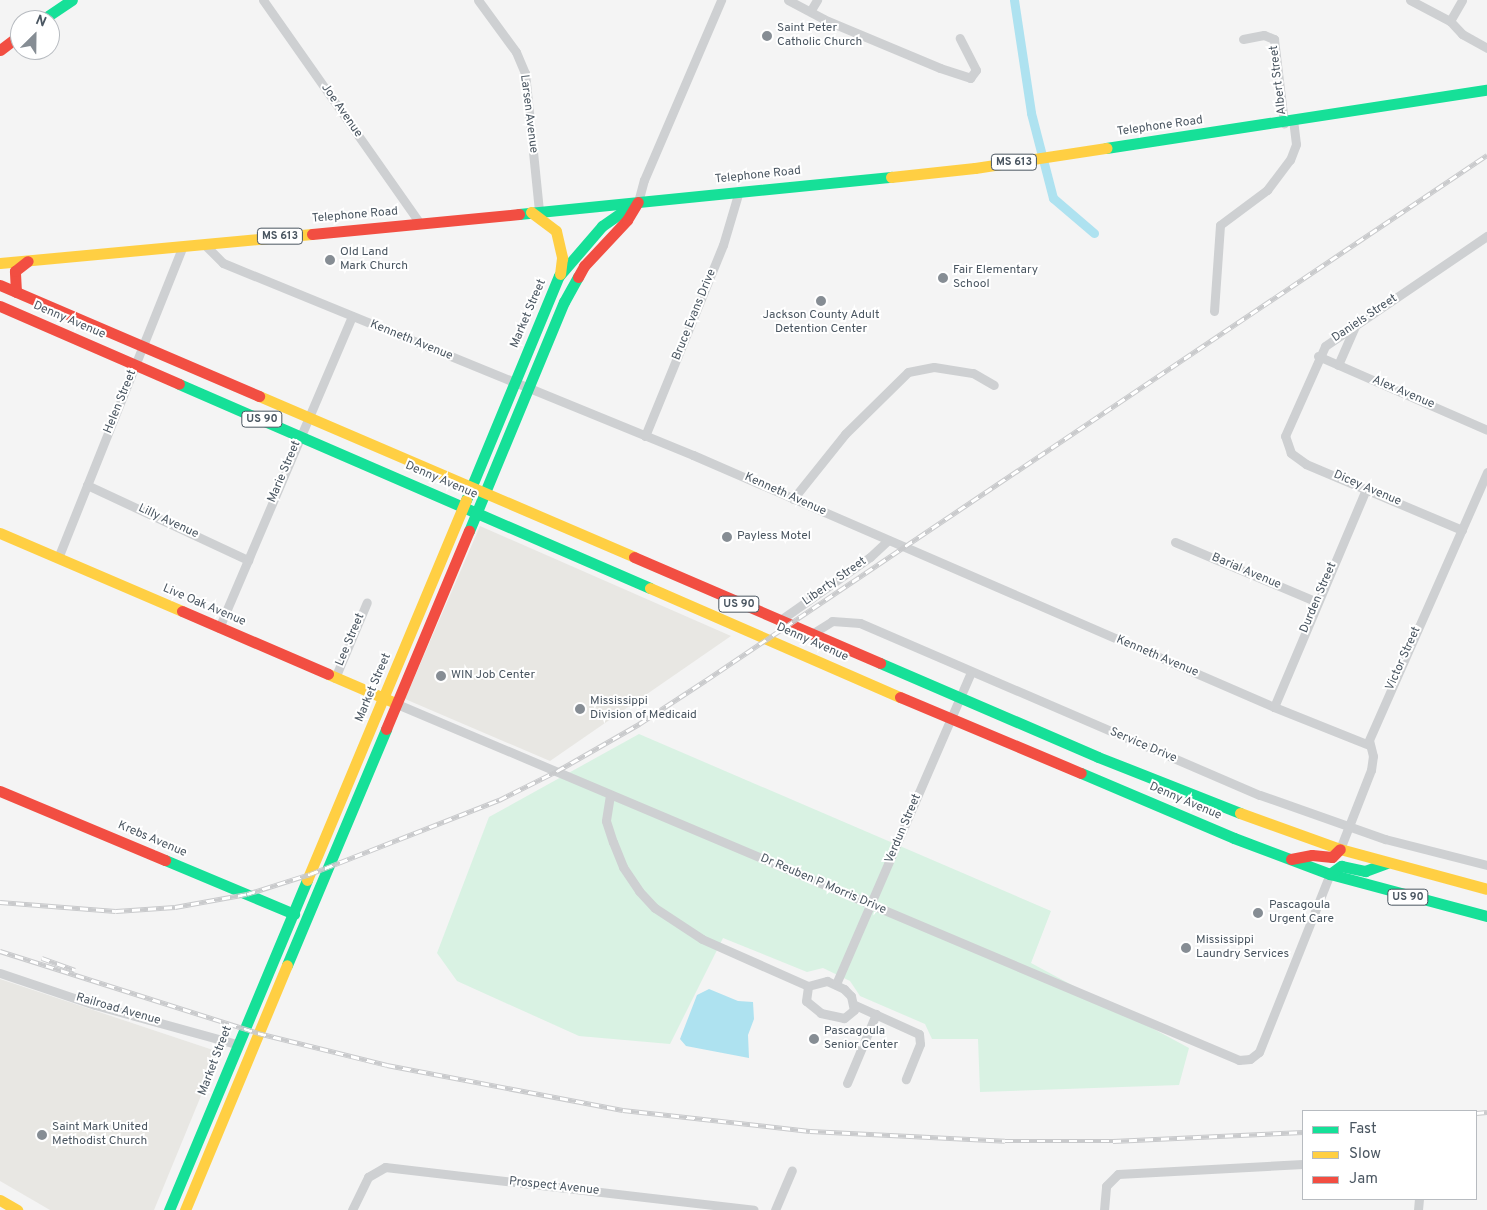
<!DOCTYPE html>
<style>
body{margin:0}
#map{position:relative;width:1487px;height:1210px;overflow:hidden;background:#f4f4f4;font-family:Overpass,sans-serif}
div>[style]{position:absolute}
.commercial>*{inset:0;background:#e8e7e3}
.green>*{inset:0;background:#d9f2e3}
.water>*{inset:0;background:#aee2f0}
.canal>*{height:9px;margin:-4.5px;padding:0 4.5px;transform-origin:4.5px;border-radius:4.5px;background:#aee2f0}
.street>*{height:9px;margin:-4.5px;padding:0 4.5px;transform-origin:4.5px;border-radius:4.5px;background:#ced0d2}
.fast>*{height:11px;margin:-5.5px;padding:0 5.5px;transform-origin:5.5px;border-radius:5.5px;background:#16e098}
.slow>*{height:11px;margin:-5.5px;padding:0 5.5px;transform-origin:5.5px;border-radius:5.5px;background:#ffcf43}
.jam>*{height:11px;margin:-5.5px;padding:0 5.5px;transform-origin:5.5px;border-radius:5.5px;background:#f24e42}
.rail>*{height:4.5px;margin-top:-2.25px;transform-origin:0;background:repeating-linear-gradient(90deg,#fff 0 8px,#c9cacc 0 16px);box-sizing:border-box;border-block:1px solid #c9cacc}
.dots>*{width:14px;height:14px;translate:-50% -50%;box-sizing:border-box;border:2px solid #fff;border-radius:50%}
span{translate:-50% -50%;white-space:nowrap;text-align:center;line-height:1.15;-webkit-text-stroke:4px #fff;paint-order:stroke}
.shield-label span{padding:1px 4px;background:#fff;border:1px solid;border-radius:4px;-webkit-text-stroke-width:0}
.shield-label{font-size:11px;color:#4a5661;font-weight:700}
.poi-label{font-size:12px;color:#4a5661}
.left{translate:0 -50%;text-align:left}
.street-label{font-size:12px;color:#4a5661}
.legend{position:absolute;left:1302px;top:1110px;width:175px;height:90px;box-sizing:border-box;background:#fff;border:1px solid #b7bbc0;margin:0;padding:6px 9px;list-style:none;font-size:15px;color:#4a5661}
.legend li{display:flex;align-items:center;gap:10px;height:25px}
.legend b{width:25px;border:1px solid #b7bbc0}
.north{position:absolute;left:10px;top:10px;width:50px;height:50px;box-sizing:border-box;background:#fff;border:1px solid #b7bbc0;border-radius:50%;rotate:23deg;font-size:14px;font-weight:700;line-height:20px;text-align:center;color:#4a5661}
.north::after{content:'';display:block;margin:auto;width:18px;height:22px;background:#868d94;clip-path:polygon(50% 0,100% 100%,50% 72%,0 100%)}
</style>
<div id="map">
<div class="commercial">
<div style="clip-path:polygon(480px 526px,731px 636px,550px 761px,405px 699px)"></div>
<div style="clip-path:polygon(0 979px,219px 1052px,154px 1210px,50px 1210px,0 1181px)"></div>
</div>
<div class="green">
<div style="clip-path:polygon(639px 734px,1051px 911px,1031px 963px,1189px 1048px,1179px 1085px,980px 1092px,978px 1039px,932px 1039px,925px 1024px,860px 996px,850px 981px,823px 968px,807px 972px,723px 938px,670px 1044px,579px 1036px,457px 981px,437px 953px,489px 817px)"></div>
</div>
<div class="water">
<div style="clip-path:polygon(709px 989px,738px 1001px,753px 1002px,754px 1019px,748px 1035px,749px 1058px,686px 1046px,680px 1039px,697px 995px)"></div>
</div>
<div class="canal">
<div style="left:1014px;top:0;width:114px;rotate:81.4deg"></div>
<div style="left:1031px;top:113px;width:88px;rotate:75.5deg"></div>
<div style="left:1053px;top:198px;width:54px;rotate:40.5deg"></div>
</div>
<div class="street">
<div style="left:263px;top:0;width:271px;rotate:54.9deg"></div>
<div style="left:478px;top:0;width:64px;rotate:53.8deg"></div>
<div style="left:516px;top:52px;width:23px;rotate:67deg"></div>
<div style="left:525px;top:73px;width:139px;rotate:84.2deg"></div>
<div style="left:788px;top:0;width:40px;rotate:28deg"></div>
<div style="left:823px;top:19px;width:127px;rotate:22.7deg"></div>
<div style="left:940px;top:68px;width:32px;rotate:18deg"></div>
<div style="left:970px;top:78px;width:10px;rotate:-53deg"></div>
<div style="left:976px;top:70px;width:36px;rotate:-117deg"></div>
<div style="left:1410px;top:0;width:45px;rotate:27.7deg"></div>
<div style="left:1450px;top:21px;width:18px;rotate:47deg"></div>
<div style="left:1462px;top:34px;width:29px;rotate:29deg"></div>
<div style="left:811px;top:10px;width:12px;rotate:-59deg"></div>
<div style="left:1450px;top:21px;width:24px;rotate:-60deg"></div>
<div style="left:1243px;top:39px;width:21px;rotate:-11deg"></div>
<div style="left:1264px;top:35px;width:11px;rotate:22deg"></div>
<div style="left:1274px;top:39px;width:85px;rotate:83.2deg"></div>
<div style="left:638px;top:202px;width:23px;rotate:-75deg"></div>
<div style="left:644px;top:180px;width:196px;rotate:-66.8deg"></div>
<div style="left:204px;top:244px;width:27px;rotate:45deg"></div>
<div style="left:223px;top:263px;width:508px;rotate:22.22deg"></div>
<div style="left:693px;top:455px;width:633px;rotate:23.45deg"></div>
<div style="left:1274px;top:707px;width:102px;rotate:21.8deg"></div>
<div style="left:1214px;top:311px;width:86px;rotate:-86deg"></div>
<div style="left:1220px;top:225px;width:59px;rotate:-36.7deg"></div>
<div style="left:1267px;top:190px;width:38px;rotate:-53deg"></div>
<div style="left:1290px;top:160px;width:17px;rotate:-69deg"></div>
<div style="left:1296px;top:144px;width:23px;rotate:-97deg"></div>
<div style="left:1318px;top:356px;width:184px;rotate:23.6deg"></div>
<div style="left:1338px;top:365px;width:43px;rotate:-66.4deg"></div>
<div style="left:645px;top:436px;width:206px;rotate:-67.8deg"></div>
<div style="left:723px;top:245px;width:56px;rotate:-73.5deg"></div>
<div style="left:87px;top:485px;width:178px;rotate:25deg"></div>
<div style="left:793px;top:499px;width:83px;rotate:-51.3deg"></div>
<div style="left:845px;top:434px;width:88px;rotate:-44.5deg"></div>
<div style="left:908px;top:372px;width:26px;rotate:-11deg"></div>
<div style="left:934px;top:367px;width:39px;rotate:9deg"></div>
<div style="left:973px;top:373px;width:24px;rotate:30deg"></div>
<div style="left:1462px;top:530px;width:169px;rotate:-157.1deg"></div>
<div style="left:1306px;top:464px;width:19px;rotate:-144deg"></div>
<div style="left:1291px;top:453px;width:18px;rotate:-109deg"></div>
<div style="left:1285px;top:436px;width:98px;rotate:-66deg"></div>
<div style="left:1325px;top:346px;width:196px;rotate:-34.2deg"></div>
<div style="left:1175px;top:542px;width:154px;rotate:22.9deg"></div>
<div style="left:58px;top:558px;width:336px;rotate:-68.2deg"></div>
<div style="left:779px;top:621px;width:111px;rotate:-35.1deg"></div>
<div style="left:870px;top:557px;width:25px;rotate:-43deg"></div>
<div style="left:219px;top:628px;width:339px;rotate:-66.9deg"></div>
<div style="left:810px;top:635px;width:26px;rotate:-32deg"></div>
<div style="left:832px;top:621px;width:28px;rotate:4deg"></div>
<div style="left:860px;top:623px;width:435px;rotate:23.3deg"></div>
<div style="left:1260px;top:795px;width:133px;rotate:19.4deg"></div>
<div style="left:1385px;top:839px;width:105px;rotate:14.3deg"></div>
<div style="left:335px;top:678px;width:82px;rotate:-67.2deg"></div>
<div style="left:397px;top:704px;width:914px;rotate:22.92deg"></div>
<div style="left:1239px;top:1060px;width:11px;rotate:-5deg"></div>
<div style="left:1250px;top:1059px;width:11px;rotate:-38deg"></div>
<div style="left:1259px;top:1052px;width:192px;rotate:-68.3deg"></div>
<div style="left:1274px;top:707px;width:237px;rotate:-67.1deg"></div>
<div style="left:610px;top:795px;width:26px;rotate:99deg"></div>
<div style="left:606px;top:821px;width:22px;rotate:72deg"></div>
<div style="left:613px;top:842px;width:27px;rotate:68deg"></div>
<div style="left:623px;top:867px;width:29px;rotate:56deg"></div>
<div style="left:639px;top:891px;width:23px;rotate:47deg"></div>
<div style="left:655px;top:908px;width:56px;rotate:33.4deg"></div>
<div style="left:702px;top:939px;width:116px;rotate:23.9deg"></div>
<div style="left:1340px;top:849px;width:85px;rotate:-68.6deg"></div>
<div style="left:1371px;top:770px;width:14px;rotate:-82deg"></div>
<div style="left:1373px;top:756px;width:16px;rotate:-104deg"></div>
<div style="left:1369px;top:740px;width:293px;rotate:-66.2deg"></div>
<div style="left:0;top:973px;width:100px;rotate:18.6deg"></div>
<div style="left:95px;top:1005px;width:147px;rotate:15.4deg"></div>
<div style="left:827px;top:981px;width:19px;rotate:25deg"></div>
<div style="left:844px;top:989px;width:10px;rotate:45deg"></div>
<div style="left:851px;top:996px;width:14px;rotate:78deg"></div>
<div style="left:854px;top:1010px;width:13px;rotate:141deg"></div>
<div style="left:844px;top:1018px;width:24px;rotate:-168deg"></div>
<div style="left:821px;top:1013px;width:19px;rotate:-141deg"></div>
<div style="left:806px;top:1001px;width:15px;rotate:-82deg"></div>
<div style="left:808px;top:986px;width:20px;rotate:-15deg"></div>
<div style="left:836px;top:984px;width:340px;rotate:-66.6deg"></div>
<div style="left:855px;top:1005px;width:70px;rotate:24.4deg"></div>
<div style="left:919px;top:1034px;width:10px;rotate:84deg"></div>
<div style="left:920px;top:1044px;width:38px;rotate:112deg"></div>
<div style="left:847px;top:1083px;width:75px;rotate:-67.2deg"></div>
<div style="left:352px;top:1210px;width:37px;rotate:-64deg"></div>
<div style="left:368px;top:1177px;width:20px;rotate:-30deg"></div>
<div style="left:385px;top:1167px;width:371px;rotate:6.6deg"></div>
<div style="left:775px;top:1210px;width:43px;rotate:-67deg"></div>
<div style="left:1104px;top:1210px;width:24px;rotate:-85deg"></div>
<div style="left:1106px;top:1186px;width:17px;rotate:-45deg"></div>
<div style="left:1118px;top:1174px;width:185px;rotate:-3.1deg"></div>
<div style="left:1418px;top:1210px;width:11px;rotate:-85deg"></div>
</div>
<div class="fast">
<div style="left:42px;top:20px;width:36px;rotate:-34deg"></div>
<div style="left:1106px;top:148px;width:385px;rotate:-8.7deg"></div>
<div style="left:519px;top:214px;width:374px;rotate:-5.7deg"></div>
<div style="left:179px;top:384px;width:513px;rotate:23.42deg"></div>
<div style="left:466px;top:500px;width:243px;rotate:-67.5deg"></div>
<div style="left:559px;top:276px;width:66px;rotate:-49.3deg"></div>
<div style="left:602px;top:226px;width:39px;rotate:-35deg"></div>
<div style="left:469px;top:531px;width:248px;rotate:-67.5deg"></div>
<div style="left:564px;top:302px;width:29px;rotate:-61deg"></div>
<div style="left:880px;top:663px;width:237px;rotate:23.3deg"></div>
<div style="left:1098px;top:757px;width:153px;rotate:21.5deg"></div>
<div style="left:1081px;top:773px;width:166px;rotate:23deg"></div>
<div style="left:1234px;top:838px;width:103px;rotate:20.6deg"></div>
<div style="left:1330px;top:874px;width:163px;rotate:15deg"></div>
<div style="left:165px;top:860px;width:140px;rotate:22.7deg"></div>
<div style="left:1330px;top:874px;width:14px;rotate:-36deg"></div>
<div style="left:1341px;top:866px;width:25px;rotate:12deg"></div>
<div style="left:1365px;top:871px;width:23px;rotate:-20deg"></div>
<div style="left:287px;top:965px;width:256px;rotate:-67.2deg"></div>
<div style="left:169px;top:1210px;width:358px;rotate:-67.3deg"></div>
</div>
<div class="slow">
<div style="left:891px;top:177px;width:84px;rotate:-6.1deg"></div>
<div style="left:975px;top:168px;width:133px;rotate:-8.7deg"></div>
<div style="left:531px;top:212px;width:31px;rotate:37deg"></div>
<div style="left:556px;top:231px;width:28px;rotate:77deg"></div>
<div style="left:562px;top:258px;width:16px;rotate:97deg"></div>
<div style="left:0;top:263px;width:313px;rotate:-5.3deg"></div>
<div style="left:259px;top:396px;width:408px;rotate:23.2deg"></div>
<div style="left:0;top:533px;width:198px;rotate:23.2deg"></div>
<div style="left:650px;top:588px;width:273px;rotate:23.6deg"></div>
<div style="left:328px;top:674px;width:69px;rotate:23.2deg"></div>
<div style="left:1240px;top:813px;width:106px;rotate:19.8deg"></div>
<div style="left:1340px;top:849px;width:152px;rotate:15.2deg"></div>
<div style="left:307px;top:880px;width:412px;rotate:-67.3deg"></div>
<div style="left:0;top:1200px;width:20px;rotate:30deg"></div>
<div style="left:185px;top:1210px;width:265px;rotate:-67.4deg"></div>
</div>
<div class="jam">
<div style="left:0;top:50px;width:25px;rotate:-37deg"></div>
<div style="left:312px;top:234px;width:208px;rotate:-5.5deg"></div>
<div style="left:578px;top:277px;width:13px;rotate:-61deg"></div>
<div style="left:584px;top:266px;width:63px;rotate:-46.9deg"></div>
<div style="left:627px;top:220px;width:21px;rotate:-59deg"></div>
<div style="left:0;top:285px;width:282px;rotate:23.2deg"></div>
<div style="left:16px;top:292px;width:21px;rotate:-93deg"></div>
<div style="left:15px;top:271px;width:16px;rotate:-38deg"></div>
<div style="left:0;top:306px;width:195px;rotate:23.5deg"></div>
<div style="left:634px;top:557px;width:268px;rotate:23.3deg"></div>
<div style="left:182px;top:611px;width:159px;rotate:23.3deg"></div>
<div style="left:900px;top:697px;width:196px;rotate:22.8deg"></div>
<div style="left:386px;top:729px;width:215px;rotate:-67.3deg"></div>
<div style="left:0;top:791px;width:179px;rotate:22.7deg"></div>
<div style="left:1291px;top:859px;width:21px;rotate:-11deg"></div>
<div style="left:1312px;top:855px;width:20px;rotate:6deg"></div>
<div style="left:1332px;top:857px;width:11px;rotate:-45deg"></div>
</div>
<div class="rail">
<div style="left:0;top:902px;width:116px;rotate:4.4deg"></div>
<div style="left:116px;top:911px;width:59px;rotate:-3.9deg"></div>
<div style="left:175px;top:907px;width:73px;rotate:-10.2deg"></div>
<div style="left:247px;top:894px;width:66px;rotate:-17.6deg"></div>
<div style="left:310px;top:874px;width:203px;rotate:-21.4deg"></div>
<div style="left:499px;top:800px;width:65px;rotate:-26.6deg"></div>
<div style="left:557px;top:771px;width:95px;rotate:-29.8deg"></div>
<div style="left:639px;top:724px;width:80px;rotate:-33.3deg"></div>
<div style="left:706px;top:680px;width:941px;rotate:-33.91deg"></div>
<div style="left:0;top:951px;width:271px;rotate:17.6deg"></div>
<div style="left:258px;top:1033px;width:133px;rotate:13.9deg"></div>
<div style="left:387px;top:1065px;width:240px;rotate:10.8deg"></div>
<div style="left:623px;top:1110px;width:188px;rotate:6.4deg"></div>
<div style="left:810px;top:1131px;width:195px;rotate:2.9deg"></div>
<div style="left:1005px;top:1141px;width:108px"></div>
<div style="left:1113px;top:1141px;width:190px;rotate:-2.7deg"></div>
<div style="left:42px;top:958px;width:35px;rotate:20deg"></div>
<div style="left:1476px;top:1113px;width:11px;rotate:-5deg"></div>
</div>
<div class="dots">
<div style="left:767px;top:36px;background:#868d94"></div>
<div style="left:330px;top:260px;background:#868d94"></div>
<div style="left:943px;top:278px;background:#868d94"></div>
<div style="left:821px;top:301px;background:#868d94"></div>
<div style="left:727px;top:537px;background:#868d94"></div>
<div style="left:441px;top:676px;background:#868d94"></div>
<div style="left:580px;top:709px;background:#868d94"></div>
<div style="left:1258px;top:913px;background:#868d94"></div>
<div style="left:1186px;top:948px;background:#868d94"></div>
<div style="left:814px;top:1039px;background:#868d94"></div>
<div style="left:42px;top:1135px;background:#868d94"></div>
</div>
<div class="shield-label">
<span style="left:1014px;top:162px">MS 613</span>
<span style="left:280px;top:236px">MS 613</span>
<span style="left:262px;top:419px">US 90</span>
<span style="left:739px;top:604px">US 90</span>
<span style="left:1408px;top:897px">US 90</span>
</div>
<div class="poi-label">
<span class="left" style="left:777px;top:36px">Saint Peter<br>Catholic Church</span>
<span class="left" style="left:340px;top:260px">Old Land<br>Mark Church</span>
<span class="left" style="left:953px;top:278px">Fair Elementary<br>School</span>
<span style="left:821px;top:323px">Jackson County Adult<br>Detention Center</span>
<span class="left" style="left:737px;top:537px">Payless Motel</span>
<span class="left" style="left:451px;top:676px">WIN Job Center</span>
<span class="left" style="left:590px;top:709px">Mississippi<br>Division of Medicaid</span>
<span class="left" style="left:1269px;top:913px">Pascagoula<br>Urgent Care</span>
<span class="left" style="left:1196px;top:948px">Mississippi<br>Laundry Services</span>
<span class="left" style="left:824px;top:1039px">Pascagoula<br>Senior Center</span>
<span class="left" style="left:52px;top:1135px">Saint Mark United<br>Methodist Church</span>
</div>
<div class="street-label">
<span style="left:1279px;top:80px;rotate:-97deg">Albert Street</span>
<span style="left:341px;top:111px;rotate:55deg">Joe Avenue</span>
<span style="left:528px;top:114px;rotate:83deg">Larsen Avenue</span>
<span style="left:1160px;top:127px;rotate:-8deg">Telephone Road</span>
<span style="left:758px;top:176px;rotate:-6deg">Telephone Road</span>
<span style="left:355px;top:216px;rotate:-5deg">Telephone Road</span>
<span style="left:529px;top:314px;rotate:-67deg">Market Street</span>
<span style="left:695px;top:315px;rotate:-68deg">Bruce Evans Drive</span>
<span style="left:1365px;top:319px;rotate:-34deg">Daniels Street</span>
<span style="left:69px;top:321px;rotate:23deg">Denny Avenue</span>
<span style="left:411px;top:341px;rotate:22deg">Kenneth Avenue</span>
<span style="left:1403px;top:393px;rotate:23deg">Alex Avenue</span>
<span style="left:121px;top:402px;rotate:-68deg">Helen Street</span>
<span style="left:285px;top:472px;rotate:-67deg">Marie Street</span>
<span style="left:441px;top:481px;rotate:23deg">Denny Avenue</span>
<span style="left:1367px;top:489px;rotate:23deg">Dicey Avenue</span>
<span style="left:785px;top:495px;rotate:24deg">Kenneth Avenue</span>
<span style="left:168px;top:522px;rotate:25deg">Lilly Avenue</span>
<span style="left:1246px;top:572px;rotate:23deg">Barial Avenue</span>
<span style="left:835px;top:582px;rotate:-35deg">Liberty Street</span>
<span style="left:1319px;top:598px;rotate:-67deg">Durden Street</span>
<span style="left:204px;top:606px;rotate:23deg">Live Oak Avenue</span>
<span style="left:351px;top:640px;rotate:-67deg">Lee Street</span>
<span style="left:812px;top:643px;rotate:24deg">Denny Avenue</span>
<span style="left:1157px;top:657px;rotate:23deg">Kenneth Avenue</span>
<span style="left:1404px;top:659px;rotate:-66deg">Victor Street</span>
<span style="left:374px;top:688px;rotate:-67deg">Market Street</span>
<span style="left:1143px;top:746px;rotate:23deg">Service Drive</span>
<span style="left:1185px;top:802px;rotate:23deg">Denny Avenue</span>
<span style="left:904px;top:829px;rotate:-67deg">Verdun Street</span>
<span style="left:152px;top:840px;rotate:23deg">Krebs Avenue</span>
<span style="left:823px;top:885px;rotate:23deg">Dr Reuben P Morris Drive</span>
<span style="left:118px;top:1010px;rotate:16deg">Railroad Avenue</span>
<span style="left:216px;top:1061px;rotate:-69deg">Market Street</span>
<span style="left:554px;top:1187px;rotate:6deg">Prospect Avenue</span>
</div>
<ul class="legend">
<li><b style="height:6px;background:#16e098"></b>Fast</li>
<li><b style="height:6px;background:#ffcf43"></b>Slow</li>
<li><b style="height:6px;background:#f24e42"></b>Jam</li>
</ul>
<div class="north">N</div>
</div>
